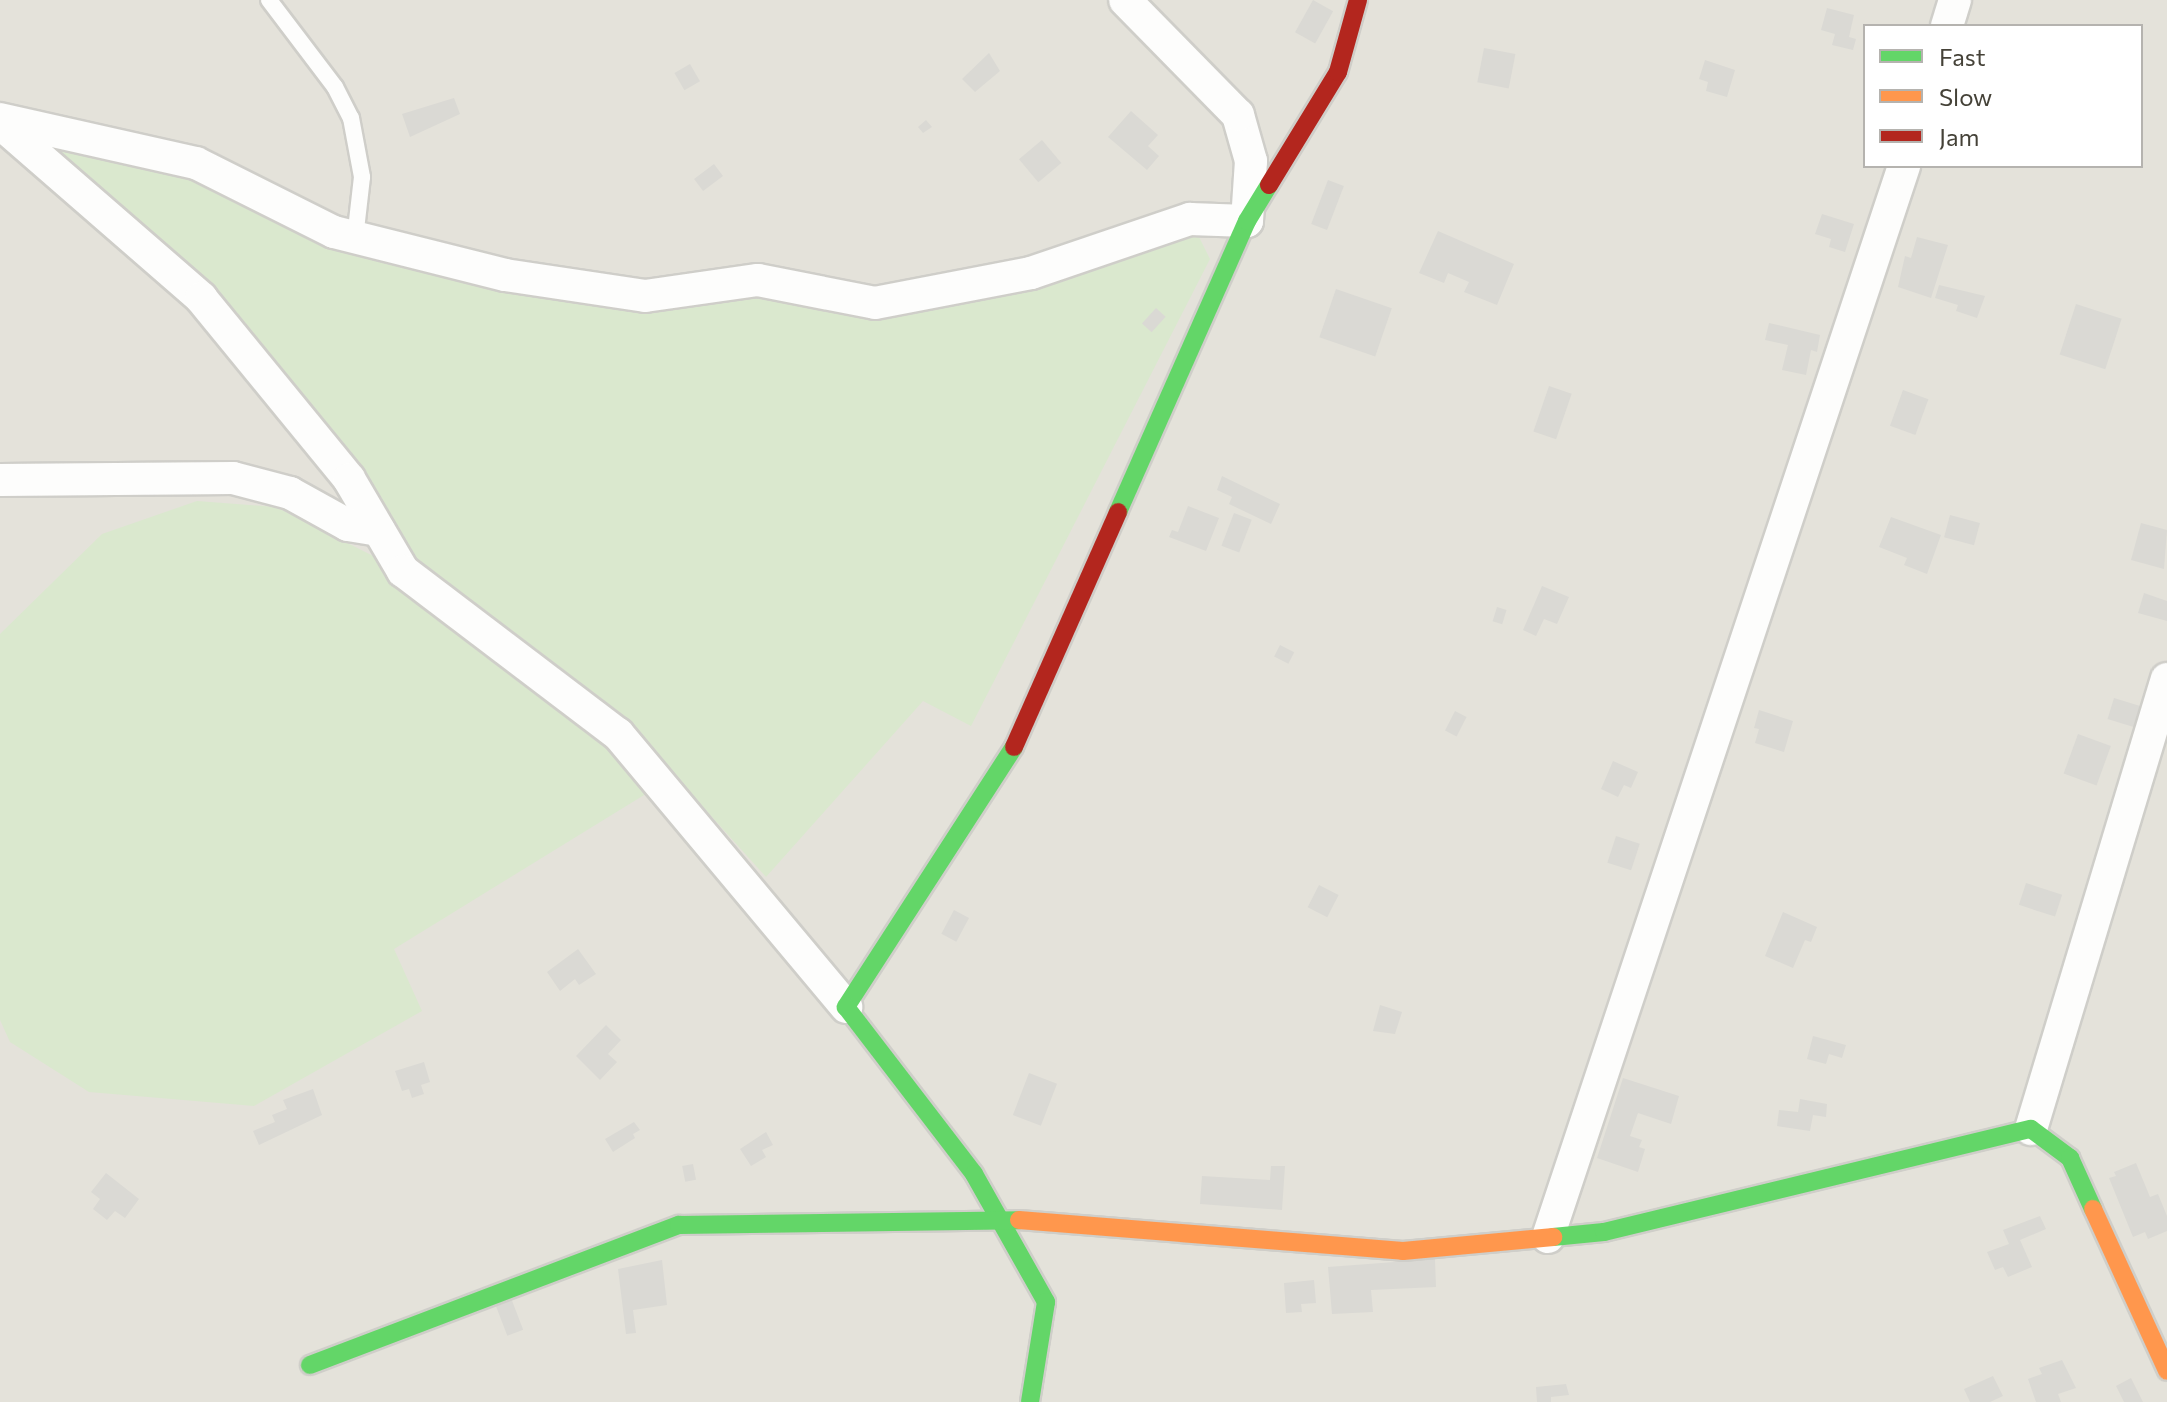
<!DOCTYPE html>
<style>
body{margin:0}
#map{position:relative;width:2167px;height:1402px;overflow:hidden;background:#f1f0eb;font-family:Commissioner,sans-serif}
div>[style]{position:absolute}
.residential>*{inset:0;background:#e4e2da}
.green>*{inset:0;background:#dae8ce}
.building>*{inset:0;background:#dad9d4;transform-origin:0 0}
.roads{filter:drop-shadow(2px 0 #cfcec9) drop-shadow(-2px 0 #cfcec9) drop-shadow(0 2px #cfcec9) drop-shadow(0 -2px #cfcec9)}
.lane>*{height:16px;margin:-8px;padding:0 8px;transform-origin:8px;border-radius:8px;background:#fdfdfc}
.street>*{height:32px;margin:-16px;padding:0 16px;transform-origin:16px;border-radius:16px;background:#fdfdfc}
.fast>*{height:18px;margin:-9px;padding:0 9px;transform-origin:9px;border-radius:9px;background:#63d668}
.slow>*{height:18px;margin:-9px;padding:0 9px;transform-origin:9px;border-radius:9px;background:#ff974d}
.jam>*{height:18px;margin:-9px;padding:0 9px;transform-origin:9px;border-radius:9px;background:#b3261e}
span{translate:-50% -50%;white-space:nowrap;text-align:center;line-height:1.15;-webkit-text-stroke:8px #fff;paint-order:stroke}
.legend{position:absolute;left:1863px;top:24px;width:280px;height:144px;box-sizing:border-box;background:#fff;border:2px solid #b5b3af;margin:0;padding:10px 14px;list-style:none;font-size:24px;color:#454238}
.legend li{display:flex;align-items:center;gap:16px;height:40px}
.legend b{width:40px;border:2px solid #b5b3af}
</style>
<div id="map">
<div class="residential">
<div style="clip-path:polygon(evenodd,0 0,2167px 0,2167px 1402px,0 1402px,0 0,1865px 26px,2141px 26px,2141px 166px,1865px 166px,1865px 26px)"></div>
</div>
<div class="green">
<div style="clip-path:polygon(0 119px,196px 163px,334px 232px,645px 296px,758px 280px,875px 303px,1190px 219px,1210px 259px,971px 726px,923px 701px,766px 877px,675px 776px,394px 949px,422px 1011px,254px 1106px,89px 1092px,10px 1042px,0 1020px,0 634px,102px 534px,197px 501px,276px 507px,401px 570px,201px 298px)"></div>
</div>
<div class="building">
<div style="left:1313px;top:0;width:23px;height:37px;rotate:29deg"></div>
<div style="clip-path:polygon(1827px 8px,1854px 15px,1849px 37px,1856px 39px,1853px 50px,1832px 45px,1835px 34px,1821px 30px)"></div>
<div style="left:1484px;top:48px;width:32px;height:35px;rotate:11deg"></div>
<div style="clip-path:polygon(989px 53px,1000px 71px,975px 92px,962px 79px)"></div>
<div style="clip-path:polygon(1705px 60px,1735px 70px,1727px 97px,1706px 91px,1708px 82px,1699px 79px)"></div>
<div style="left:690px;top:64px;width:20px;height:18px;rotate:60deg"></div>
<div style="clip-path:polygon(454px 98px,460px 114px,410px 137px,402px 114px)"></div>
<div style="clip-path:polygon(1131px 111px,1158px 135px,1148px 146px,1159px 156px,1147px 170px,1108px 137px)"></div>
<div style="clip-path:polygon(926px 120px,932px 127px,923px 133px,918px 127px)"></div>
<div style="left:1042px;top:140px;width:30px;height:30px;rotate:50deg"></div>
<div style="left:714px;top:164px;width:15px;height:25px;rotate:53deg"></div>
<div style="left:1328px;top:180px;width:17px;height:47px;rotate:21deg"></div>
<div style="clip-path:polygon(1822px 214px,1854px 224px,1845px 252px,1829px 247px,1831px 239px,1815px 234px)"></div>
<div style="clip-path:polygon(1438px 231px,1514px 264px,1497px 305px,1464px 292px,1469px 282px,1448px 273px,1444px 283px,1419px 273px)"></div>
<div style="clip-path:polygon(1917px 237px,1948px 245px,1931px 298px,1898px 287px,1905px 256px,1911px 258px)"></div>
<div style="clip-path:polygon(1939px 285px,1985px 296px,1977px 318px,1956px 311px,1958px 305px,1935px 298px)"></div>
<div style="left:1336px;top:289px;width:59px;height:51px;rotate:19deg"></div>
<div style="left:2076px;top:304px;width:48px;height:53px;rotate:18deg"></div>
<div style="left:1156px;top:308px;width:13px;height:21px;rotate:42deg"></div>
<div style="clip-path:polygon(1769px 323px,1820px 335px,1817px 352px,1811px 350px,1806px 375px,1782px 370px,1788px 345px,1765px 340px)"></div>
<div style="left:1549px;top:386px;width:24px;height:48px;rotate:19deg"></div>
<div style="left:1903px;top:390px;width:27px;height:38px;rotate:20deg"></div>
<div style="clip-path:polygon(1222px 476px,1280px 504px,1271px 524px,1229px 504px,1232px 497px,1217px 490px)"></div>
<div style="clip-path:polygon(1188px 506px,1219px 518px,1206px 551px,1169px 537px,1172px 530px,1178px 532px)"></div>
<div style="left:1234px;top:513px;width:19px;height:35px;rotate:21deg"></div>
<div style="left:1950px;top:515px;width:31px;height:23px;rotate:15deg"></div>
<div style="clip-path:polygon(1891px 517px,1941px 535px,1927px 574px,1904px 565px,1907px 558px,1879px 547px)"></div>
<div style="clip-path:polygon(2141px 523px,2167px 530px,2164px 569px,2131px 560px)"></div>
<div style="clip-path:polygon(1542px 586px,1569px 597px,1557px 624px,1544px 619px,1536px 636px,1523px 630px)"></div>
<div style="clip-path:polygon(2144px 593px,2167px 601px,2167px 621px,2138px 613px)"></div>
<div style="left:1497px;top:607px;width:10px;height:15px;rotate:17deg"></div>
<div style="left:1280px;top:645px;width:16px;height:13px;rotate:27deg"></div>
<div style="left:2114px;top:698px;width:34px;height:22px;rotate:17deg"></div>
<div style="clip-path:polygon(1759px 710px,1793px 721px,1784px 752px,1755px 743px,1759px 729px,1754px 728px)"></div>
<div style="left:1455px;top:711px;width:13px;height:22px;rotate:27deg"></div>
<div style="left:2078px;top:734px;width:35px;height:42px;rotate:20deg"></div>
<div style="clip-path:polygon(1613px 761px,1638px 772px,1631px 788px,1624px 785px,1618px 797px,1601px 789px)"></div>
<div style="left:1616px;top:836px;width:25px;height:28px;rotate:18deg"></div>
<div style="left:2026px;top:883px;width:38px;height:23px;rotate:18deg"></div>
<div style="left:1319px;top:885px;width:22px;height:25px;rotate:27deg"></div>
<div style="left:954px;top:910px;width:17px;height:27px;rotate:28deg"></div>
<div style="clip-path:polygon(1783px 912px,1817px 927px,1811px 942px,1805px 940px,1793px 968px,1765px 956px)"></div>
<div style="clip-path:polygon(578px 949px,596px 974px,579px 985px,575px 979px,560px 991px,547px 972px)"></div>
<div style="clip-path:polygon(1380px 1005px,1402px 1012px,1395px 1034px,1373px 1031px)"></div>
<div style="clip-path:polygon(606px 1025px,621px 1040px,608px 1054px,617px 1062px,600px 1080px,576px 1056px)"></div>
<div style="clip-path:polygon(1813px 1036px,1846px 1045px,1842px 1058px,1829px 1054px,1826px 1064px,1807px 1059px)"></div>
<div style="clip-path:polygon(424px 1062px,430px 1082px,421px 1085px,424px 1094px,412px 1098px,409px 1089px,402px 1091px,395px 1071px)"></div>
<div style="left:1029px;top:1073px;width:30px;height:45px;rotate:21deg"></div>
<div style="clip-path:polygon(1623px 1078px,1679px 1096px,1671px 1124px,1638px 1113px,1630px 1136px,1642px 1140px,1639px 1147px,1645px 1149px,1638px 1172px,1597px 1158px)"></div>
<div style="clip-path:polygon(313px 1089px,322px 1115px,259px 1145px,253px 1131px,275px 1122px,272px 1115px,287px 1109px,283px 1100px)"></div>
<div style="clip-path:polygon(1800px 1099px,1827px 1104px,1826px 1117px,1813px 1115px,1810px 1131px,1777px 1126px,1779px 1110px,1798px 1112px)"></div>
<div style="clip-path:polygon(634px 1122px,640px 1130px,633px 1134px,635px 1138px,613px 1152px,605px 1139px)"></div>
<div style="clip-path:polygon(766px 1132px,773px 1145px,762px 1150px,766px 1157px,751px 1166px,740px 1149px)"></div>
<div style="clip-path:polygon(2136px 1163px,2150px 1197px,2158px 1194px,2167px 1216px,2167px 1231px,2148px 1239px,2145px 1232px,2133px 1237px,2109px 1178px,2116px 1176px,2114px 1172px)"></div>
<div style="left:693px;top:1164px;width:16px;height:11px;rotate:79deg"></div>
<div style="clip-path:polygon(1271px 1166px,1285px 1166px,1282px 1210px,1200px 1204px,1202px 1176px,1270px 1180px)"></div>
<div style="clip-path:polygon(106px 1173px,139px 1199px,125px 1218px,115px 1211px,107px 1220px,93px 1209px,100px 1199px,91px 1192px)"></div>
<div style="clip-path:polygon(2040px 1216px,2046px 1229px,2020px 1240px,2032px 1267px,2008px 1277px,2003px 1267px,1995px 1270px,1987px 1252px,2009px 1244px,2003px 1230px)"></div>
<div style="clip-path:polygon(1435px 1259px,1436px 1287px,1371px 1290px,1373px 1312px,1332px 1314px,1328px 1267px)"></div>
<div style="clip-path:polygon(662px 1260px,667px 1305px,633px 1310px,636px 1333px,626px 1334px,618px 1269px)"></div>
<div style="clip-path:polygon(1314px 1280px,1316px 1303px,1301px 1304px,1302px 1312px,1286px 1313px,1284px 1283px)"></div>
<div style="left:511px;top:1298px;width:34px;height:17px;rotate:69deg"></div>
<div style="clip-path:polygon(2062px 1360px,2076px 1388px,2058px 1394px,2061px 1402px,2036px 1402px,2028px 1379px,2042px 1374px,2039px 1368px)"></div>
<div style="clip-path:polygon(1993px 1376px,2003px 1396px,1990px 1402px,1970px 1402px,1964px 1389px)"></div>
<div style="clip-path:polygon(2131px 1378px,2143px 1402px,2124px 1402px,2116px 1386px)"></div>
<div style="clip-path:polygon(1566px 1384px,1569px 1395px,1551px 1397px,1551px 1402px,1537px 1402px,1536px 1387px)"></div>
</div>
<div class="roads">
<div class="lane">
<div style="left:269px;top:0;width:109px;rotate:52.8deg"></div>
<div style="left:335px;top:87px;width:35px;rotate:63deg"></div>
<div style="left:351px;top:118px;width:60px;rotate:79.4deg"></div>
<div style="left:362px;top:177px;width:61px;rotate:96.5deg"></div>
</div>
<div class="street">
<div style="left:1947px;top:26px;width:27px;rotate:-73deg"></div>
<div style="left:0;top:119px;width:201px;rotate:12.7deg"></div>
<div style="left:196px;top:163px;width:154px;rotate:26.6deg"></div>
<div style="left:334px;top:232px;width:176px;rotate:14.1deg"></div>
<div style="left:505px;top:275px;width:142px;rotate:8.5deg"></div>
<div style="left:645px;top:296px;width:114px;rotate:-8.1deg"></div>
<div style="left:758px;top:280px;width:119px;rotate:11.1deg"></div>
<div style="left:875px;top:303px;width:159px;rotate:-10.9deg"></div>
<div style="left:1031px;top:273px;width:168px;rotate:-18.8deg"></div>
<div style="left:1190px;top:219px;width:57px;rotate:2deg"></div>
<div style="left:1247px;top:221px;width:60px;rotate:-86.2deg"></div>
<div style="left:1251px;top:161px;width:48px;rotate:-105.8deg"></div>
<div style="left:1238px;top:115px;width:161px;rotate:-134.5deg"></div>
<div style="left:0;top:123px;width:267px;rotate:41deg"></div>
<div style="left:201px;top:298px;width:234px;rotate:50.7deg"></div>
<div style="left:349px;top:479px;width:107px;rotate:59.6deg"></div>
<div style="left:403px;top:571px;width:270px;rotate:37.2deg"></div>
<div style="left:618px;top:734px;width:356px;rotate:50.1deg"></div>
<div style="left:0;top:480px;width:233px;rotate:-0.5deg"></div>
<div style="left:233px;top:478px;width:59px;rotate:14.7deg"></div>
<div style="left:290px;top:493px;width:66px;rotate:28.9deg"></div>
<div style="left:348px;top:525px;width:31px;rotate:9deg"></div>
<div style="left:2031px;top:1129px;width:470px;rotate:-73.2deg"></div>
<div style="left:1548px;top:1237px;width:1129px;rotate:-71.61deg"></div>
</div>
<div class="fast">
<div style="left:1118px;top:512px;width:318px;rotate:-66.1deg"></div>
<div style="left:1247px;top:221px;width:42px;rotate:-58.6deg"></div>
<div style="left:1014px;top:747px;width:310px;rotate:122.9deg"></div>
<div style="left:846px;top:1007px;width:210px;rotate:52.5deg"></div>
<div style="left:974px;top:1174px;width:147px;rotate:60.6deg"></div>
<div style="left:1046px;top:1302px;width:101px;rotate:99.1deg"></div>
<div style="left:1553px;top:1237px;width:51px;rotate:-5.6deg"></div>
<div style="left:1604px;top:1232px;width:439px;rotate:-13.6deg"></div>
<div style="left:2031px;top:1129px;width:49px;rotate:36.6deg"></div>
<div style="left:2070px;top:1158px;width:56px;rotate:65.7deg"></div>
<div style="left:310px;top:1365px;width:395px;rotate:-20.8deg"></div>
<div style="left:679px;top:1225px;width:340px;rotate:-0.8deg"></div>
</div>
<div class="slow">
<div style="left:2093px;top:1209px;width:178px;rotate:65.4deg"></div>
<div style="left:1019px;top:1220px;width:385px;rotate:4.6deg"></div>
<div style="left:1403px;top:1251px;width:151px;rotate:-5.3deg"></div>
</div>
<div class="jam">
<div style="left:1269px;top:185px;width:132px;rotate:-58.6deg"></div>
<div style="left:1338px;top:72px;width:75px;rotate:-74.5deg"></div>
<div style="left:1014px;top:747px;width:257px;rotate:-66.1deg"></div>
</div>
</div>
<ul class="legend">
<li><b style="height:10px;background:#63d668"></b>Fast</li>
<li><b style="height:10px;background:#ff974d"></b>Slow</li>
<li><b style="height:10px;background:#b3261e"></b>Jam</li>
</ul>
</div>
